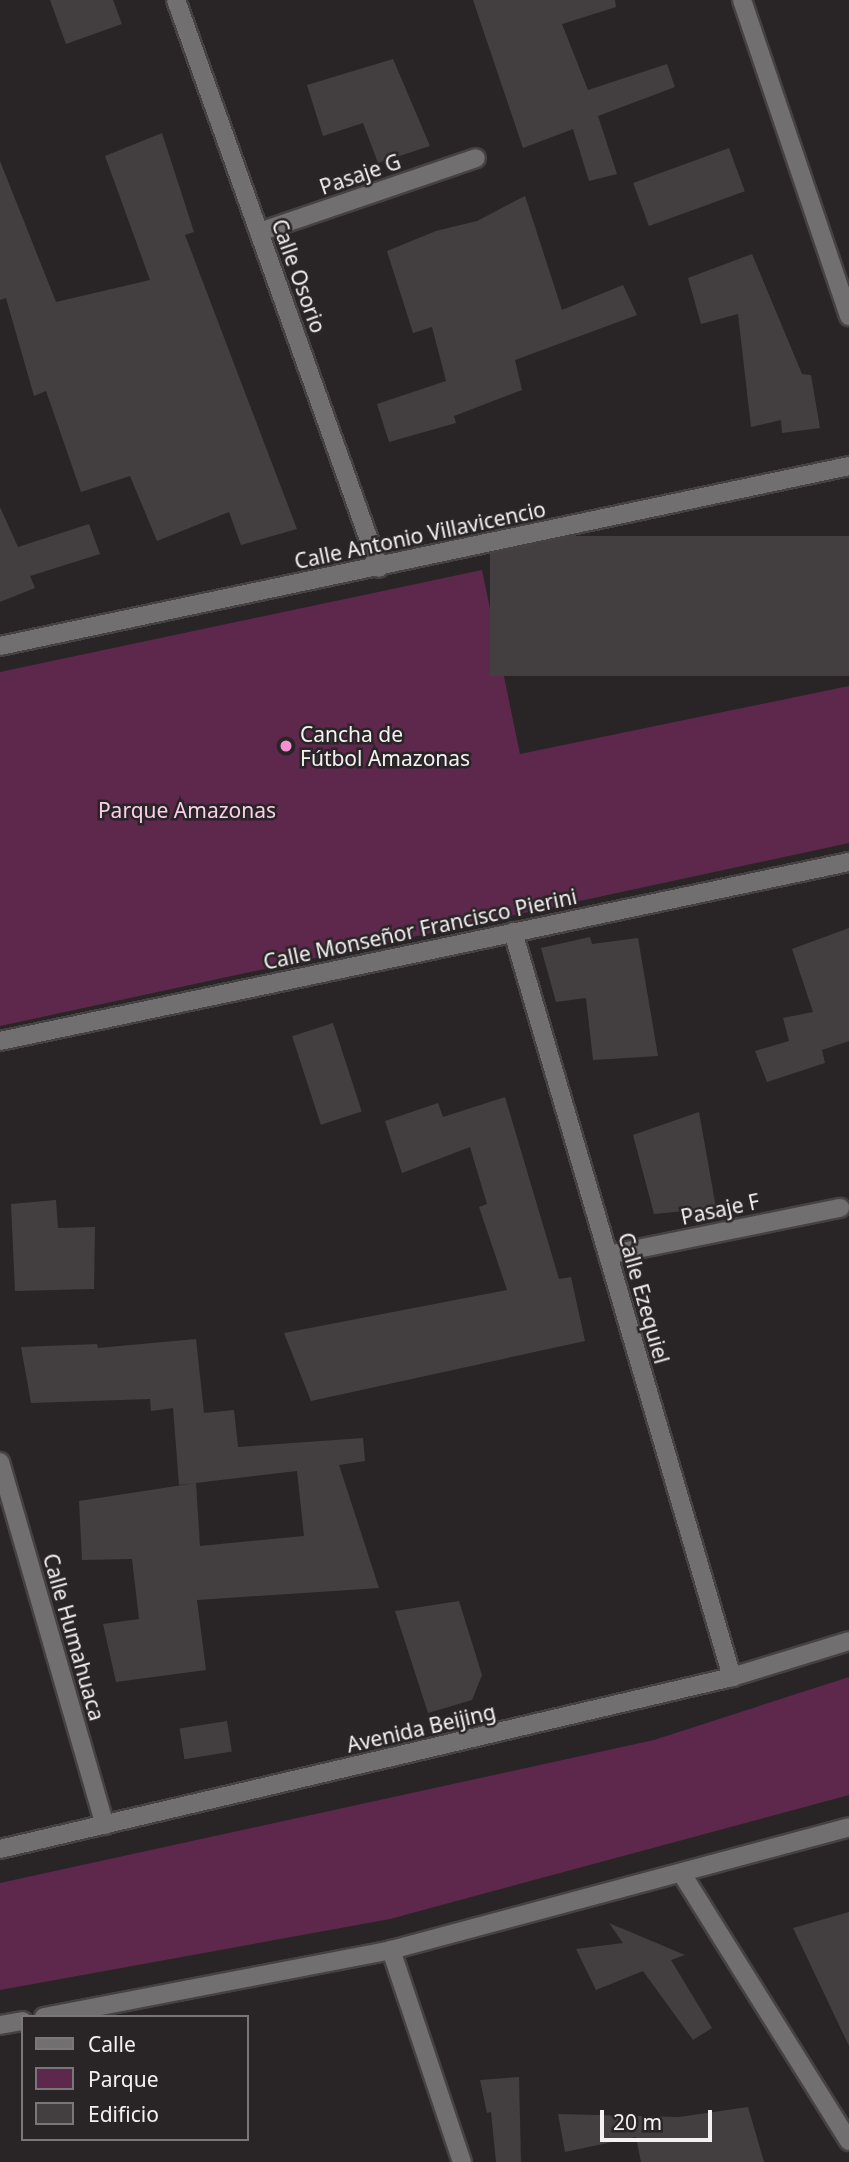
<!DOCTYPE html>
<meta charset="utf-8">
<style>
body{margin:0}
#map{position:relative;width:849px;height:2162px;overflow:hidden;background:#292527;font-family:"Noto Sans",sans-serif}
div>[style]{position:absolute}
.green>*{inset:0;background:#5d284b}
.building>*{inset:0;background:#433f41;transform-origin:0 0}
.roads{filter:drop-shadow(2px 0 #464244) drop-shadow(-2px 0 #464244) drop-shadow(0 2px #464244) drop-shadow(0 -2px #464244)}
.minor>*{height:18px;margin:-9px;padding:0 9px;transform-origin:9px;border-radius:9px;background:#726f71}
.dots>*{width:19px;height:19px;translate:-50% -50%;box-sizing:border-box;border:4px solid #292527;border-radius:50%}
span{translate:-50% -50%;white-space:nowrap;text-align:center;line-height:1.15;-webkit-text-stroke:5px #292527;paint-order:stroke}
.street-label{font-size:21px;color:#f5f1f3}
.poi-label{font-size:21px;color:#f5f1f3}
.left{translate:0 -50%;text-align:left}
.park-label{font-size:21px;color:#fbcee9}
.legend{position:absolute;left:21px;top:2015px;width:228px;height:126px;box-sizing:border-box;background:#292527;border:2px solid #7b7779;margin:0;padding:9px 12px;list-style:none;font-size:21px;color:#f5f1f3}
.legend li{display:flex;align-items:center;gap:14px;height:35px}
.legend b{width:35px;border:2px solid #7b7779}
.scale{position:absolute;left:600px;top:2110px;width:112px;height:32px;box-sizing:border-box;border:4px solid #f5f1f3;border-top:0;padding-left:9px;font-size:21px;line-height:24px;white-space:nowrap;color:#f5f1f3;-webkit-text-stroke:5px #292527;paint-order:stroke}
</style>
<div id="map">
<div class="green">
<div style="clip-path:polygon(482px 570px,520px 754px,849px 686px,849px 843px,0 1026px,0 672px)"></div>
<div style="clip-path:polygon(849px 1677px,849px 1795px,390px 1919px,0 1990px,0 1883px,654px 1740px)"></div>
</div>
<div class="building">
<div style="clip-path:polygon(50px 0,113px 0,122px 24px,66px 44px)"></div>
<div style="clip-path:polygon(473px 0,615px 0,616px 7px,562px 24px,588px 90px,667px 64px,675px 87px,598px 116px,617px 174px,589px 181px,573px 129px,523px 148px)"></div>
<div style="clip-path:polygon(393px 59px,430px 146px,378px 163px,363px 123px,323px 136px,307px 85px)"></div>
<div style="clip-path:polygon(162px 133px,194px 232px,185px 235px,297px 529px,241px 545px,229px 512px,157px 541px,130px 476px,81px 492px,46px 391px,34px 396px,6px 298px,0 300px,0 161px,56px 302px,150px 280px,105px 156px)"></div>
<div style="left:729px;top:148px;width:46px;height:102px;rotate:70deg"></div>
<div style="clip-path:polygon(525px 196px,562px 310px,623px 285px,637px 315px,515px 360px,522px 390px,454px 416px,456px 423px,389px 442px,377px 404px,446px 381px,432px 327px,413px 333px,387px 251px,436px 231px,477px 221px)"></div>
<div style="clip-path:polygon(752px 254px,802px 374px,811px 375px,820px 428px,782px 433px,781px 420px,751px 427px,738px 314px,701px 324px,688px 278px)"></div>
<div style="clip-path:polygon(0 507px,18px 547px,89px 524px,100px 554px,30px 576px,35px 588px,0 602px)"></div>
<div style="left:849px;top:536px;width:140px;height:359px;rotate:90deg"></div>
<div style="clip-path:polygon(849px 928px,849px 1041px,822px 1050px,825px 1063px,767px 1082px,755px 1051px,789px 1041px,783px 1018px,813px 1012px,792px 949px)"></div>
<div style="clip-path:polygon(590px 937px,592px 944px,638px 938px,658px 1056px,593px 1060px,586px 998px,556px 1002px,541px 948px)"></div>
<div style="left:333px;top:1023px;width:93px;height:43px;rotate:72deg"></div>
<div style="clip-path:polygon(505px 1097px,559px 1279px,571px 1277px,585px 1341px,311px 1401px,284px 1333px,507px 1290px,479px 1207px,487px 1204px,470px 1147px,402px 1173px,385px 1121px,438px 1103px,443px 1117px)"></div>
<div style="clip-path:polygon(699px 1112px,716px 1208px,654px 1214px,633px 1135px)"></div>
<div style="clip-path:polygon(56px 1200px,58px 1228px,95px 1227px,94px 1289px,15px 1291px,11px 1204px)"></div>
<div style="clip-path:polygon(evenodd,196px 1339px,204px 1413px,234px 1410px,238px 1447px,363px 1438px,365px 1461px,339px 1465px,379px 1588px,197px 1600px,206px 1670px,116px 1682px,103px 1624px,139px 1619px,132px 1559px,82px 1560px,79px 1501px,196px 1483px,179px 1485px,173px 1408px,151px 1411px,150px 1399px,31px 1403px,21px 1347px,97px 1344px,98px 1348px,196px 1339px,297px 1471px,304px 1536px,200px 1546px,196px 1483px,297px 1471px)"></div>
<div style="clip-path:polygon(459px 1601px,482px 1675px,472px 1700px,428px 1713px,395px 1611px)"></div>
<div style="left:227px;top:1721px;width:31px;height:48px;rotate:81deg"></div>
<div style="clip-path:polygon(849px 1912px,849px 2046px,793px 1928px)"></div>
<div style="clip-path:polygon(609px 1923px,685px 1955px,671px 1960px,712px 2028px,693px 2040px,643px 1971px,596px 1990px,576px 1949px,623px 1943px)"></div>
<div style="clip-path:polygon(519px 2077px,521px 2162px,496px 2162px,491px 2112px,487px 2113px,480px 2080px)"></div>
<div style="clip-path:polygon(748px 2107px,764px 2162px,641px 2162px,636px 2137px,565px 2152px,558px 2114px,679px 2117px)"></div>
</div>
<div class="roads">
<div class="minor">
<div style="left:176px;top:0;width:603px;rotate:70.33deg"></div>
<div style="left:742px;top:0;width:334px;rotate:71.3deg"></div>
<div style="left:259px;top:232px;width:229px;rotate:-18.8deg"></div>
<div style="left:0;top:646px;width:868px;rotate:-11.97deg"></div>
<div style="left:513px;top:932px;width:777px;rotate:73.62deg"></div>
<div style="left:0;top:1041px;width:868px;rotate:-11.91deg"></div>
<div style="left:608px;top:1255px;width:237px;rotate:-11.5deg"></div>
<div style="left:0;top:1462px;width:378px;rotate:73.9deg"></div>
<div style="left:0;top:1849px;width:752px;rotate:-13.22deg"></div>
<div style="left:732px;top:1677px;width:122px;rotate:-17.1deg"></div>
<div style="left:682px;top:1874px;width:315px;rotate:58deg"></div>
<div style="left:391px;top:1950px;width:224px;rotate:71.5deg"></div>
<div style="left:44px;top:2017px;width:353px;rotate:-10.9deg"></div>
<div style="left:391px;top:1950px;width:474px;rotate:-15deg"></div>
<div style="left:0;top:2025px;width:23px;rotate:-10deg"></div>
</div>
</div>
<div class="dots">
<div style="left:286px;top:746px;background:#f591d2"></div>
</div>
<div class="street-label">
<span style="left:360px;top:174px;rotate:-19deg">Pasaje G</span>
<span style="left:299px;top:276px;rotate:70deg">Calle Osorio</span>
<span style="left:420px;top:535px;rotate:-12deg">Calle Antonio Villavicencio</span>
<span style="left:420px;top:929px;rotate:-12deg">Calle Monseñor Francisco Pierini</span>
<span style="left:720px;top:1209px;rotate:-12deg">Pasaje F</span>
<span style="left:644px;top:1298px;rotate:74deg">Calle Ezequiel</span>
<span style="left:74px;top:1637px;rotate:74deg">Calle Humahuaca</span>
<span style="left:421px;top:1728px;rotate:-13deg">Avenida Beijing</span>
</div>
<div class="poi-label">
<span class="left" style="left:300px;top:746px">Cancha de<br>Fútbol Amazonas</span>
</div>
<div class="park-label">
<span style="left:187px;top:810px">Parque Amazonas</span>
</div>
<ul class="legend">
<li><b style="height:9px;background:#726f71"></b>Calle</li>
<li><b style="height:19px;background:#5d284b"></b>Parque</li>
<li><b style="height:19px;background:#433f41"></b>Edificio</li>
</ul>
<div class="scale">20 m</div>
</div>
